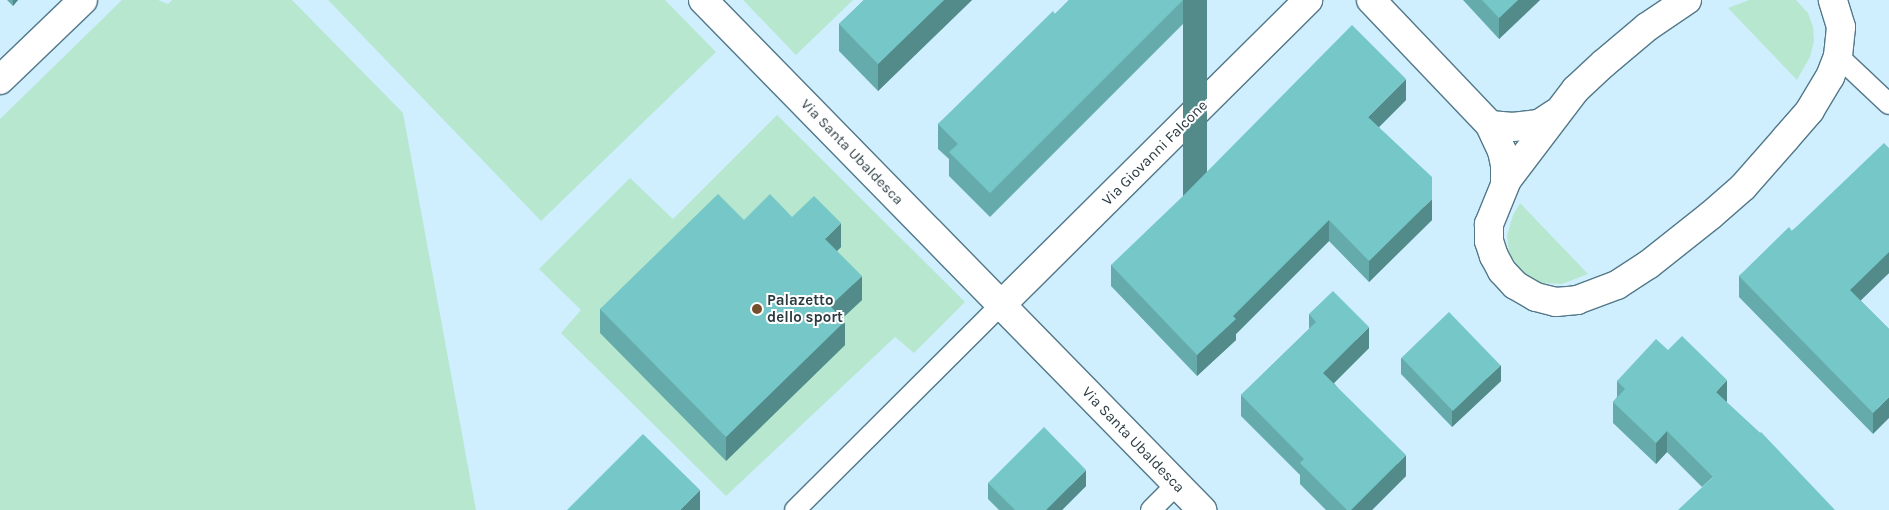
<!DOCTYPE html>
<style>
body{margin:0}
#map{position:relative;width:1889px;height:510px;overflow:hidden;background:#cfefff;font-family:Karla,sans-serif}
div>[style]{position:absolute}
.green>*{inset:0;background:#b7e7cf}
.roads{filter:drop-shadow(1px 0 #537889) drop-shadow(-1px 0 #537889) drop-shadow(0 1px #537889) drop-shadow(0 -1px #537889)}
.lane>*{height:20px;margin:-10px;padding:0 10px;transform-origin:10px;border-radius:10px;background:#fff}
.street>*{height:28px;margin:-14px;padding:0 14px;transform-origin:14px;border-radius:14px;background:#fff}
.wall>*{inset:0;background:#65abab}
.shaded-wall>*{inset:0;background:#538b8b;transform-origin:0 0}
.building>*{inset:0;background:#76c7c7;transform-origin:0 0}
.dots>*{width:14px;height:14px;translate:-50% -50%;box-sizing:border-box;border:2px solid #fff;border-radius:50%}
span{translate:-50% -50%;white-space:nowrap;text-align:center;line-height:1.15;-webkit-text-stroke:4px #fff;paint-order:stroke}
.street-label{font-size:15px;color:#2a3b42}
.poi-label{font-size:15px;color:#2a3b42;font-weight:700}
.left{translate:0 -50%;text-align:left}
</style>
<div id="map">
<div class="green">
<div style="clip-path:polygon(122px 0,158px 0,168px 4px,172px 0,292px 0,403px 113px,476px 510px,0 510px,0 119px)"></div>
<div style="clip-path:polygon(328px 0,665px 0,716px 52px,541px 221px)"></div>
<div style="clip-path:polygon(743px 0,853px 0,796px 55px)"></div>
<div style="clip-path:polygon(1749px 0,1796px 0,1808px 13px,1813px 27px,1814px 41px,1810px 57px,1797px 80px,1728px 8px)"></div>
<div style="clip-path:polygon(777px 115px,965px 302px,914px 353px,895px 337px,726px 496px,561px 333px,581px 310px,539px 269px,630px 178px,673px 219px)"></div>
<div style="clip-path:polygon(1520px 203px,1588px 274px,1562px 284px,1540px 283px,1522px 272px,1509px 253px,1507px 236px,1513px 215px)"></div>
</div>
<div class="roads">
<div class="lane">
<div style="left:1838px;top:56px;width:70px;rotate:43.3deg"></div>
<div style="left:795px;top:510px;width:291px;rotate:-44.9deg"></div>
<div style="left:1151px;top:510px;width:37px;rotate:-45deg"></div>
</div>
<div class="street">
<div style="left:703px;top:0;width:714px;rotate:45.62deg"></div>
<div style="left:1371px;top:0;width:173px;rotate:46.4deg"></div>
<div style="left:1687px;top:0;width:48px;rotate:146deg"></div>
<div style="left:1647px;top:27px;width:57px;rotate:139.9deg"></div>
<div style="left:1603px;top:64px;width:37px;rotate:137deg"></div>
<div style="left:1576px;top:89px;width:114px;rotate:127.2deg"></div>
<div style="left:1507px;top:180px;width:48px;rotate:112.2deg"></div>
<div style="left:1489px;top:224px;width:17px;rotate:90deg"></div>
<div style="left:1489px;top:241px;width:16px;rotate:72deg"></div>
<div style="left:1494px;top:256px;width:17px;rotate:62deg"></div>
<div style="left:1502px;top:271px;width:19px;rotate:47deg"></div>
<div style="left:1515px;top:285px;width:24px;rotate:30deg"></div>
<div style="left:1536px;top:297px;width:21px;rotate:14deg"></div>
<div style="left:1556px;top:302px;width:21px;rotate:-5deg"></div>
<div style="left:1577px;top:300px;width:43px;rotate:-20.6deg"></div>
<div style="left:1617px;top:285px;width:37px;rotate:-33deg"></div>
<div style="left:1648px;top:265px;width:80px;rotate:-38.4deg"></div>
<div style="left:1711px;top:215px;width:43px;rotate:-41.2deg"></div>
<div style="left:1743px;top:187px;width:65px;rotate:-48.7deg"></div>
<div style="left:1786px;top:138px;width:37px;rotate:-49deg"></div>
<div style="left:1810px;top:110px;width:39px;rotate:-59deg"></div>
<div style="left:1830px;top:77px;width:22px;rotate:-69deg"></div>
<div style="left:1838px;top:56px;width:29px;rotate:-84deg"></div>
<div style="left:1841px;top:27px;width:28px;rotate:-107deg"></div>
<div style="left:0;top:80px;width:115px;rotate:-43.9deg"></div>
<div style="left:1505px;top:183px;width:18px;rotate:-90deg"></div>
<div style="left:1505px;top:165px;width:14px;rotate:-102deg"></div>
<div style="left:1502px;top:151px;width:29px;rotate:-115deg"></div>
<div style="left:1490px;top:125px;width:23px;rotate:5deg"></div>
<div style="left:1513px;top:127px;width:26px;rotate:-7deg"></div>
<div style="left:1539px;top:124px;width:20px;rotate:-33deg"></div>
<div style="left:1001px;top:305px;width:433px;rotate:-44.8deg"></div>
</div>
</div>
<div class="wall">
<div style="clip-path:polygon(7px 0,18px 0,13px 6px)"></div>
<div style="clip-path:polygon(864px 0,972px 0,878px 91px,839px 51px,839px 24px)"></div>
<div style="clip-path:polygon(1069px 0,1207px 0,990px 217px,949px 176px,949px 159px,938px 149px,938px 124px,1055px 14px)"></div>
<div style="clip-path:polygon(1463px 0,1540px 0,1499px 39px)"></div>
<div style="clip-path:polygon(1406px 100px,1379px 127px,1432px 220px,1369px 282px,1329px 241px,1236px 334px,1236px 340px,1197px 376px,1111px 286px,1111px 265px)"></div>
<div style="clip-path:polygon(1889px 148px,1889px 273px,1860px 300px,1889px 329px,1873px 434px,1739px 297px,1739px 276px)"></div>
<div style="clip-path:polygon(792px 217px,841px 247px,837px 251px,862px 300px,842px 318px,845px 345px,726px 461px,600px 333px,600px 309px,744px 220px)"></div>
<div style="clip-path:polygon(1309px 314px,1369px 348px,1334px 383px,1406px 476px,1372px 510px,1326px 510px,1300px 484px,1300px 475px,1241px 416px,1241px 395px,1309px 329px)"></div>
<div style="clip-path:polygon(1668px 350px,1727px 401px,1726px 402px,1760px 433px,1702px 487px,1667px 452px,1656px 464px,1613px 423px,1613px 402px,1617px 397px,1617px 381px)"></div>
<div style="clip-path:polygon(1401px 358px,1501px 381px,1452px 427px,1401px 374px)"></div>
<div style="clip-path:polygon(988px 483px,1086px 486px,1062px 510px,999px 510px,988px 499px)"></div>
</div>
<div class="shaded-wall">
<div style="clip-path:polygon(13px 0,18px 0,13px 6px)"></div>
<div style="clip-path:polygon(944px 0,972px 0,878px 91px,878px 64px)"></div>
<div style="left:1183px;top:0;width:24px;height:273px"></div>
<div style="clip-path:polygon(1518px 0,1540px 0,1499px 39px,1499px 18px)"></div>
<div style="clip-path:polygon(1406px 79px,1406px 100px,1368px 138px,1368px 117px)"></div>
<div style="clip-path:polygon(1432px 199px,1432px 220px,1369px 282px,1369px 261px)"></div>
<div style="clip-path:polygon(1329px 220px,1329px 241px,1236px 334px,1236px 340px,1197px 376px,1197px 355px,1233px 316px)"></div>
<div style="clip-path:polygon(841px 223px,841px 247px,825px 263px,825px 239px)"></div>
<div style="clip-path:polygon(1889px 252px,1889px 273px,1850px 311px,1850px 290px)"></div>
<div style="clip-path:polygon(862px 276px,862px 300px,830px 330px,830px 306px)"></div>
<div style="clip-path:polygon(845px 321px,845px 345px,726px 461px,726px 437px)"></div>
<div style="clip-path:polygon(1369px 327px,1369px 348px,1323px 394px,1323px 373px)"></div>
<div style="clip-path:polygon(1501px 365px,1501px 381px,1452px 427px,1452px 411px)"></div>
<div style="clip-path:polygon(1727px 380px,1727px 401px,1716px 413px,1716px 392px)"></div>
<div style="clip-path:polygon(1889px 397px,1889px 418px,1873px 434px,1873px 413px)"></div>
<div style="clip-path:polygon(1667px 431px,1667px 452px,1656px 464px,1656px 443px)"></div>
<div style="clip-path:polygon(1406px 455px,1406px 476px,1372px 510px,1351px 510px)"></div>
<div style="clip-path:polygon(1086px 470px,1086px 486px,1062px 510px,1046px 510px)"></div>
<div style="clip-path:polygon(700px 490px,700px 510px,680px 510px)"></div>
</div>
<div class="building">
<div style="clip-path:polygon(864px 0,944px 0,878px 64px,839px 24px)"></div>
<div style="clip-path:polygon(1069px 0,1183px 0,990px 193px,949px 152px,958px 144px,938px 124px,1053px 11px,1055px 14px)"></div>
<div style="clip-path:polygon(1482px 0,1518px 0,1499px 18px)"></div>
<div style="clip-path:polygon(1352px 25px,1406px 79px,1368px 117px,1432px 177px,1432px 199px,1369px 261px,1329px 220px,1233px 316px,1236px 319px,1197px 355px,1111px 265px,1182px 197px)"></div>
<div style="clip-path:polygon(1884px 143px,1889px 148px,1889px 252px,1850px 290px,1889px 329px,1889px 397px,1873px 413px,1739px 276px,1789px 227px,1792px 231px)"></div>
<div style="clip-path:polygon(718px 194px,744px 220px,770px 194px,792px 217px,814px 196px,841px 223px,825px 239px,862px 276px,830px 306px,845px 321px,726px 437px,600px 309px)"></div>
<div style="clip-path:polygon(1333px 291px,1369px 327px,1323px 373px,1406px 455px,1351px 510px,1347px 510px,1300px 463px,1304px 459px,1241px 395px,1316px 322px,1309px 314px)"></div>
<div style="left:1449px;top:312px;width:74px;height:66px;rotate:46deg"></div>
<div style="clip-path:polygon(1682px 336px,1727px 380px,1716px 392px,1760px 433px,1761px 432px,1835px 510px,1678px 510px,1713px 477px,1667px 431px,1656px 443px,1613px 402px,1625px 389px,1617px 381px,1656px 339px,1668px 350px)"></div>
<div style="clip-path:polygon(1044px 427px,1086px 470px,1046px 510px,1015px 510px,988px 483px)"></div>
<div style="clip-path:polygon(643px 434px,700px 490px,680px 510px,567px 510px)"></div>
</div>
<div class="dots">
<div style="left:757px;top:309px;background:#754f2b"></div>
</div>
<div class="street-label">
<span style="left:852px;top:152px;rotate:46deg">Via Santa Ubaldesca</span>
<span style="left:1155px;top:153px;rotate:-45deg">Via Giovanni Falcone</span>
<span style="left:1133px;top:440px;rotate:46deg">Via Santa Ubaldesca</span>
</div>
<div class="poi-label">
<span class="left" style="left:767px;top:309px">Palazetto<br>dello sport</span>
</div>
</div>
